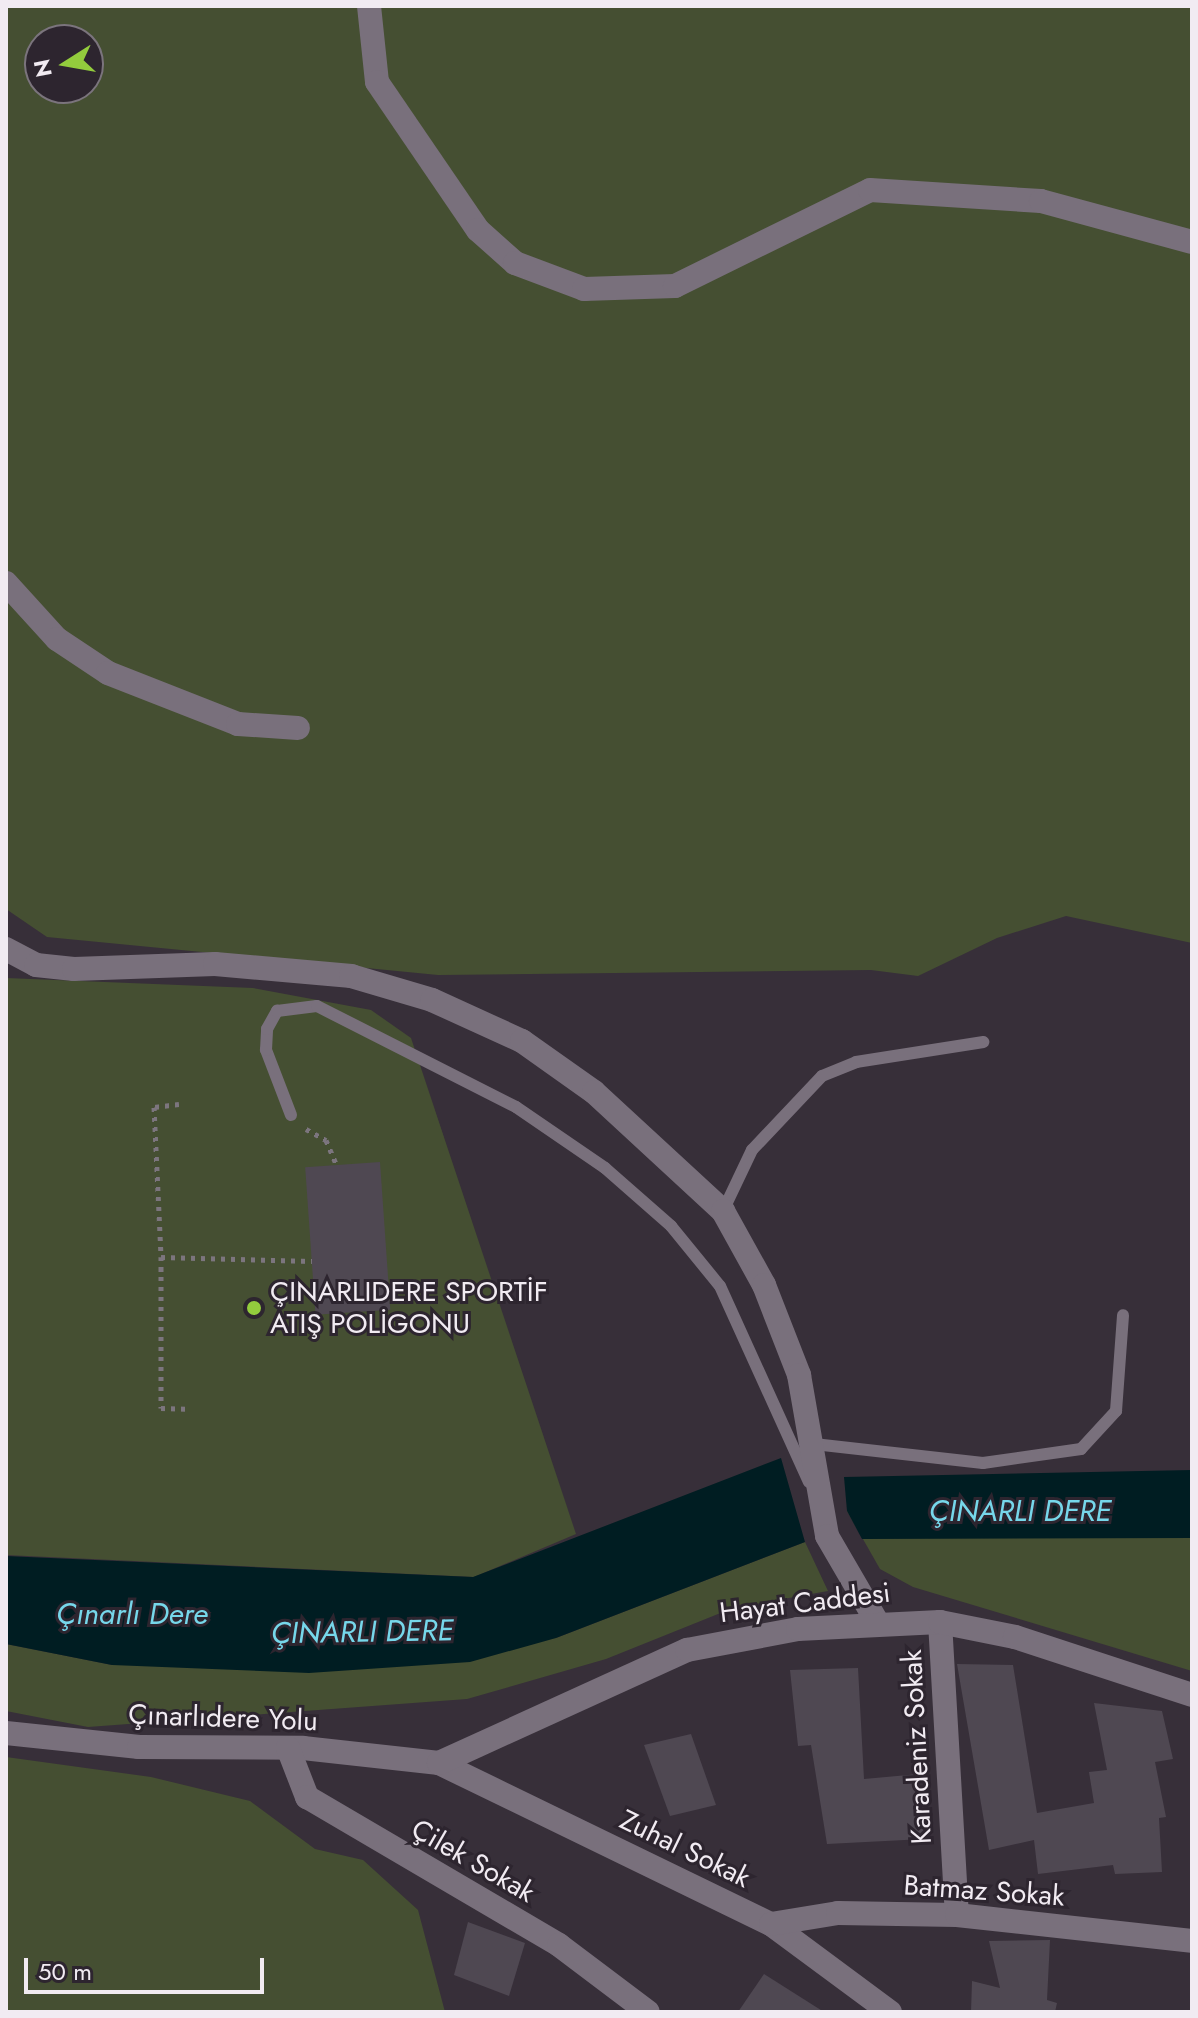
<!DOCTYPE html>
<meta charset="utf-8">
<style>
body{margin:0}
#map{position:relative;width:1198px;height:2018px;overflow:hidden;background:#372f39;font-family:Jost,sans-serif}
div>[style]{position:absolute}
.green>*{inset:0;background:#454f32}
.water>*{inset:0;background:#001d22}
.building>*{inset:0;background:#4f4852;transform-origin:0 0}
.path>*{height:5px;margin-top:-2.5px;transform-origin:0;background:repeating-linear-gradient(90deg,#7c757e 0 4px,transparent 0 10px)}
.lane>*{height:12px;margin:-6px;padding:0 6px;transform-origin:6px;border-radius:6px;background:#79707c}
.street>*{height:24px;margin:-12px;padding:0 12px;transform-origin:12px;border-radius:12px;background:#79707c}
.dots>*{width:22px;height:22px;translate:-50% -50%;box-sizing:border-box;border:4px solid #2d252f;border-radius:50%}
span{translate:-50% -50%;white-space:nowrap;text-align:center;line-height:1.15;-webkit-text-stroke:6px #2d252f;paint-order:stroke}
.poi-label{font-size:28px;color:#f1ebf2}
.left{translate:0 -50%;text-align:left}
.street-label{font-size:28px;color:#f1ebf2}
.water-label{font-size:30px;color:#76d7ea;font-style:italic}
.frame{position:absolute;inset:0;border:8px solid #f1ebf2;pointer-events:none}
.north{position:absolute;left:24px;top:24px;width:80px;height:80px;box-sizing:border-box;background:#2d252f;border:2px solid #7b747d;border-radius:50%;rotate:259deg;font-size:22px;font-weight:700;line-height:32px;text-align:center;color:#f1ebf2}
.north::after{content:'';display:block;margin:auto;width:28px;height:36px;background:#93cc3d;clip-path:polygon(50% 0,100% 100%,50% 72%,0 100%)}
.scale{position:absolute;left:24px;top:1958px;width:240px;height:36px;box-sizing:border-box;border:4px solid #f1ebf2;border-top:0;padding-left:10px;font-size:24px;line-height:28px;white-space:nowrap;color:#f1ebf2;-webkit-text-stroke:6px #2d252f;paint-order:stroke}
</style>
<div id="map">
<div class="green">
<div style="clip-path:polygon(evenodd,6px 6px,1192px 6px,1192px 943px,1066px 916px,997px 938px,918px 976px,871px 970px,438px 975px,47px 937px,6px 909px,6px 6px,40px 40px,88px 40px,88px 88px,40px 88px,40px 40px)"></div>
<div style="clip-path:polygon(6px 978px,253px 988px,371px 1010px,411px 1038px,576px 1534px,474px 1577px,6px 1555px)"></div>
<div style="clip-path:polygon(847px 1511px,1192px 1512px,1192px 1671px,913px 1587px,880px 1569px)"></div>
<div style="clip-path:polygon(805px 1542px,828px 1591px,733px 1608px,606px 1659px,467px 1699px,88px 1727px,6px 1711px,6px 1644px,112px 1665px,556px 1638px)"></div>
<div style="clip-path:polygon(6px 1757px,151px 1777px,250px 1801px,315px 1849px,363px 1860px,418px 1910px,445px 2012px,6px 2012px)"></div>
</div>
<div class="water">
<div style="clip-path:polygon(781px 1458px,805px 1542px,556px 1638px,470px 1662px,309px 1673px,112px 1665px,6px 1644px,6px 1556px,473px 1577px)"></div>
<div style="clip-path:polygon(1192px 1470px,1192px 1538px,862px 1539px,847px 1511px,844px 1477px)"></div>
</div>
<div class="building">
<div style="left:380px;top:1162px;width:148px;height:75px;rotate:86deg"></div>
<div style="clip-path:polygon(957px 1664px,1013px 1665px,1037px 1813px,1094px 1803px,1089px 1772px,1107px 1770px,1094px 1703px,1162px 1711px,1173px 1759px,1155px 1762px,1166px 1817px,1159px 1818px,1162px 1872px,1115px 1874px,1113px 1865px,1038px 1874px,1034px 1840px,989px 1850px)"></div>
<div style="clip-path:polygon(858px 1668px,864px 1779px,919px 1774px,924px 1839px,827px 1844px,811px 1745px,798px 1746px,790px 1670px)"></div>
<div style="clip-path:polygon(691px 1734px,716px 1805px,670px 1816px,644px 1745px)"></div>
<div style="clip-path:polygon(468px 1922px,525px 1943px,509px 1996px,454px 1975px)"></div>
<div style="clip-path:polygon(1050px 1940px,1047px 2000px,1057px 2003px,1055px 2012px,971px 2012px,972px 1981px,1000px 1988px,989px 1941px)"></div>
<div style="clip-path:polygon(764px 1974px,824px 2012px,738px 2012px)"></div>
</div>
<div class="path">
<div style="left:179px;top:1104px;width:25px;rotate:173deg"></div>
<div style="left:154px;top:1107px;width:150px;rotate:87.3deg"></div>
<div style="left:161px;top:1257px;width:151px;rotate:1.5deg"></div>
<div style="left:306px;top:1129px;width:23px;rotate:29deg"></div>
<div style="left:326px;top:1140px;width:26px;rotate:67deg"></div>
<div style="left:161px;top:1257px;width:151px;rotate:90deg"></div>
<div style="left:161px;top:1408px;width:25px;rotate:2deg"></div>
</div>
<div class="lane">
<div style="left:291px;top:1115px;width:70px;rotate:-111deg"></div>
<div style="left:266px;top:1050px;width:21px;rotate:-87deg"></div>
<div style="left:267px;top:1029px;width:21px;rotate:-61deg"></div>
<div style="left:277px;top:1011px;width:40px;rotate:-7.1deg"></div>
<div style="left:317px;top:1006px;width:223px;rotate:26.9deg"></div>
<div style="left:516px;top:1107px;width:108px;rotate:34.4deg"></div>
<div style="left:605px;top:1168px;width:88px;rotate:41.3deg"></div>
<div style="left:671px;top:1226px;width:77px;rotate:50.8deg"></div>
<div style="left:720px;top:1286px;width:215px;rotate:65.6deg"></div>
<div style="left:723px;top:1211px;width:68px;rotate:-64.6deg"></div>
<div style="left:752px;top:1150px;width:102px;rotate:-46.6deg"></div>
<div style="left:822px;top:1076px;width:37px;rotate:-22deg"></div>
<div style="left:856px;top:1062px;width:129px;rotate:-8.9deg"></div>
<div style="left:814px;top:1444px;width:170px;rotate:6.4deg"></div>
<div style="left:983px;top:1463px;width:99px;rotate:-8.1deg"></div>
<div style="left:1081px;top:1449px;width:52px;rotate:-47.4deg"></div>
<div style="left:1116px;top:1411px;width:96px;rotate:-85.8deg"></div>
</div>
<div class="street">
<div style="left:369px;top:6px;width:76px;rotate:84deg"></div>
<div style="left:377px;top:82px;width:179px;rotate:55.7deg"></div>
<div style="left:478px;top:230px;width:50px;rotate:41.7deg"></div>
<div style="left:515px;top:263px;width:74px;rotate:20.6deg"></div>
<div style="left:584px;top:289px;width:91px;rotate:-1.9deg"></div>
<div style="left:675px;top:286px;width:217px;rotate:-26.2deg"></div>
<div style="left:870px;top:190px;width:171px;rotate:3.7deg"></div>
<div style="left:1041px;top:201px;width:156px;rotate:15.2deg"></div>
<div style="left:6px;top:583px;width:76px;rotate:47.7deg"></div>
<div style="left:57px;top:639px;width:61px;rotate:33.7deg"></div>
<div style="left:108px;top:673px;width:140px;rotate:21.4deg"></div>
<div style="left:238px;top:724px;width:60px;rotate:3.8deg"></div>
<div style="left:6px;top:949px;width:34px;rotate:28deg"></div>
<div style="left:36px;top:965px;width:38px;rotate:6deg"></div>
<div style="left:74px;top:969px;width:141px;rotate:-2deg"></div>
<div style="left:215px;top:964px;width:137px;rotate:5deg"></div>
<div style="left:351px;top:976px;width:84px;rotate:16.5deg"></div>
<div style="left:432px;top:1000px;width:99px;rotate:24.5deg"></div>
<div style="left:522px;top:1041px;width:88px;rotate:35.3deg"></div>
<div style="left:594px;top:1092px;width:176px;rotate:42.7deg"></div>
<div style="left:723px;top:1211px;width:85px;rotate:61deg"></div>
<div style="left:764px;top:1285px;width:97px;rotate:68.7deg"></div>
<div style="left:799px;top:1375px;width:163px;rotate:80.1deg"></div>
<div style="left:827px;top:1536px;width:99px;rotate:59.8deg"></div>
<div style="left:940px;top:1622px;width:293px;rotate:86.7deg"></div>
<div style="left:6px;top:1733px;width:134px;rotate:6deg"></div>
<div style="left:139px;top:1747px;width:164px;rotate:0.3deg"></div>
<div style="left:303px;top:1748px;width:137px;rotate:6.3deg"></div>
<div style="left:439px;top:1763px;width:369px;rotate:25.9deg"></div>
<div style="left:771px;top:1924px;width:148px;rotate:36.5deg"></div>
<div style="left:288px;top:1748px;width:53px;rotate:68.8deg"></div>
<div style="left:307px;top:1797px;width:292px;rotate:30.4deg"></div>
<div style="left:559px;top:1945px;width:111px;rotate:37deg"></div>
<div style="left:439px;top:1763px;width:273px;rotate:-24.5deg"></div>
<div style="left:687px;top:1650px;width:113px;rotate:-10.7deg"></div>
<div style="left:798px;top:1629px;width:142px;rotate:-2.8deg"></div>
<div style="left:940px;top:1622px;width:76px;rotate:11.3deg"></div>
<div style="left:1015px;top:1637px;width:186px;rotate:18.1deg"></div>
<div style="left:771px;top:1924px;width:68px;rotate:-9.3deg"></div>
<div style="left:838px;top:1913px;width:119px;rotate:1deg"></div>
<div style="left:957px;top:1915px;width:236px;rotate:6.3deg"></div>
</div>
<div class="dots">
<div style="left:254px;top:1308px;background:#93cc3d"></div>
</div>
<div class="poi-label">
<span class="left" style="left:270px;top:1308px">ÇINARLIDERE SPORTİF<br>ATIŞ POLİGONU</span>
</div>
<div class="street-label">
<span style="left:805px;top:1603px;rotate:-7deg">Hayat Caddesi</span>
<span style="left:223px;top:1718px;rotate:2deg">Çınarlıdere Yolu</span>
<span style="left:917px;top:1747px;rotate:-93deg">Karadeniz Sokak</span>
<span style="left:685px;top:1849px;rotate:26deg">Zuhal Sokak</span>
<span style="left:473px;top:1861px;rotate:30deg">Çilek Sokak</span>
<span style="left:984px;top:1891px;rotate:4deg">Batmaz Sokak</span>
</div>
<div class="water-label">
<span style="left:1020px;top:1511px">ÇINARLI DERE</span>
<span style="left:132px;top:1614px">Çınarlı Dere</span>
<span style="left:362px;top:1632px;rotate:-1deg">ÇINARLI DERE</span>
</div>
<div class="frame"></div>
<div class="north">N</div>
<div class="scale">50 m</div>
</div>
